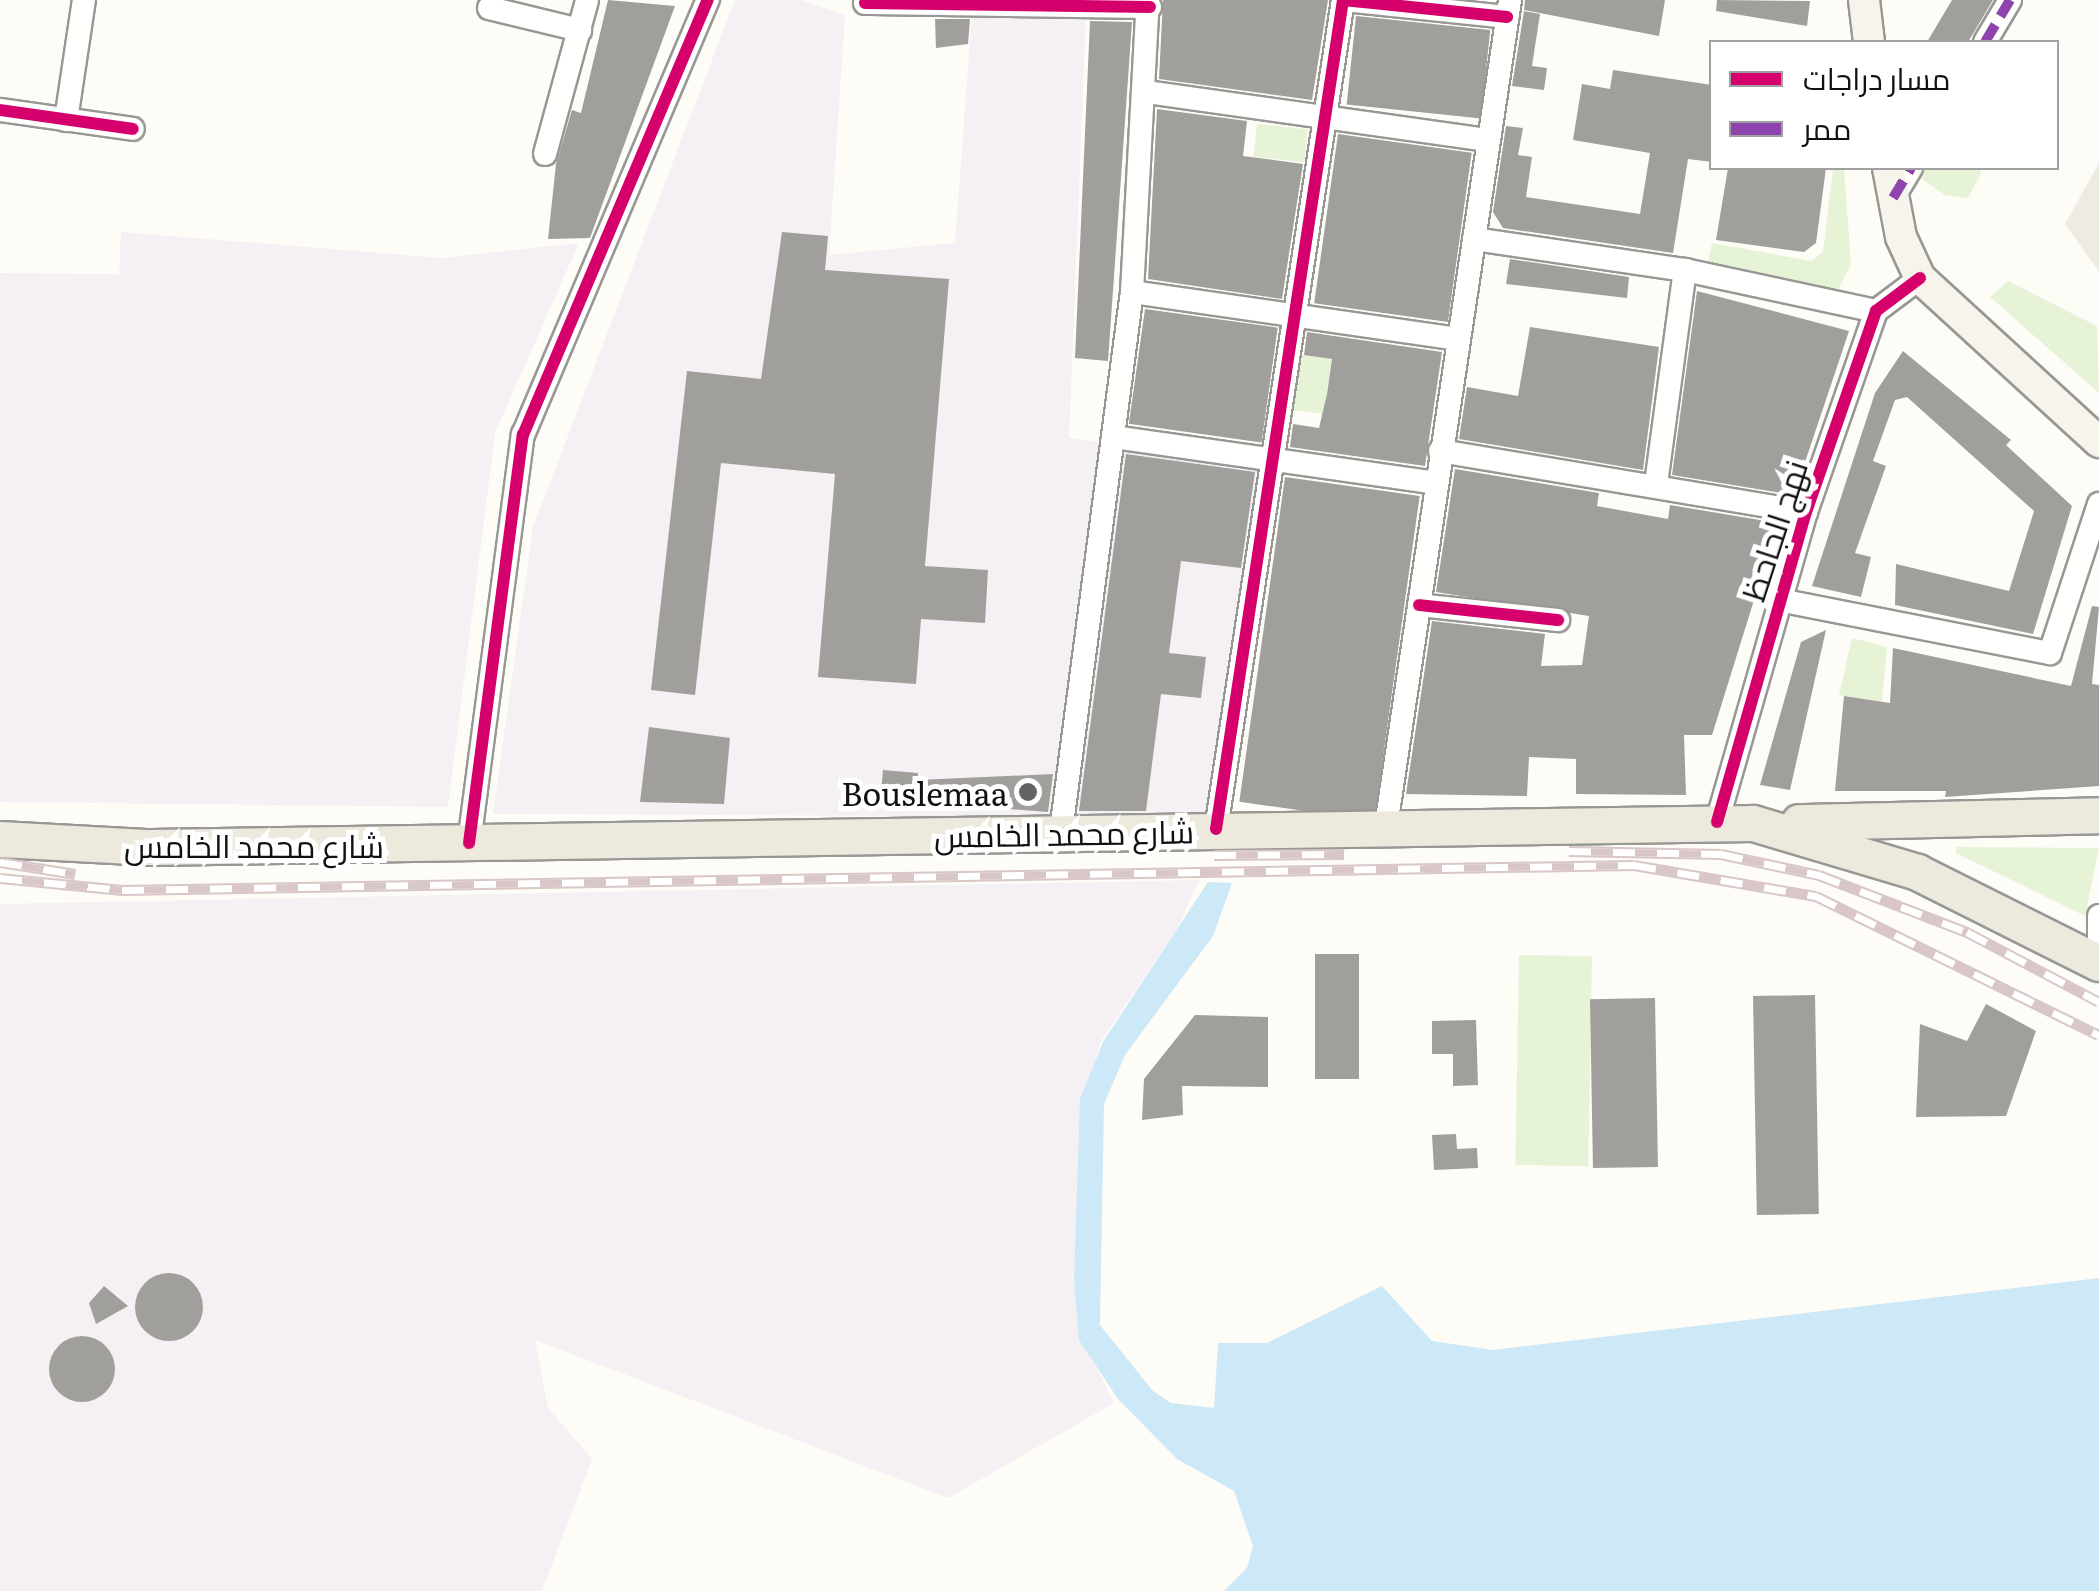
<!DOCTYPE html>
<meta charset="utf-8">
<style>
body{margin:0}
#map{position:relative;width:2099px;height:1591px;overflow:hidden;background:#fdfcf7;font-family:Literata,Cairo,serif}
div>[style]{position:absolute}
.industrial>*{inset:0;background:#f5f0f3}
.green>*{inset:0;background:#e7f3d7;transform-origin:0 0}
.plaza>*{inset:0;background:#edebe2}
.water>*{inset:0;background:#cde8f7}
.building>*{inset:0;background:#a19f9c;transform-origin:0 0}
.round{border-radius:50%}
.roads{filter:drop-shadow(2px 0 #979795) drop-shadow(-2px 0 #979795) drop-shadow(0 2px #979795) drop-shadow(0 -2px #979795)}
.street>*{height:22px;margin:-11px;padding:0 11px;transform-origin:11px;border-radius:11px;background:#fffffe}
.secondary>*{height:30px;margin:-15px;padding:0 15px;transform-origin:15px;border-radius:15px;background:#f6f4eb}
.primary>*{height:35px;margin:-17.5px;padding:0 17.5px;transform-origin:17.5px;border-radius:17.5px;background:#ede9dc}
.rail>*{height:11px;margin-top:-5.5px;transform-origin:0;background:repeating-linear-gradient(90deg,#fff 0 22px,#d9c6c7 0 44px);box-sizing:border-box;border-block:2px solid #d9c6c7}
.quiet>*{height:10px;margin-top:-5px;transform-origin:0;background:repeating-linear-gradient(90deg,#8e44ad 0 20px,transparent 0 30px)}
.cycleway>*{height:12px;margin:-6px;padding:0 6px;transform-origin:6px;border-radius:6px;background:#d6006c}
.dots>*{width:28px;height:28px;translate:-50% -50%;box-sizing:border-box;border:5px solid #fff;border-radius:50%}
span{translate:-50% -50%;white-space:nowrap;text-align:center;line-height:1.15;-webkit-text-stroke:10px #fff;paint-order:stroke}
.street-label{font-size:32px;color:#111}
.poi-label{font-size:32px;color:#111}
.right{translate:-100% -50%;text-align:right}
.legend{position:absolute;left:1709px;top:40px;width:350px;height:130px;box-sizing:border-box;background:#fff;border:2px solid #a0a0a0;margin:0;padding:12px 18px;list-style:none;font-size:30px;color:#111}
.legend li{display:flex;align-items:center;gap:20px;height:50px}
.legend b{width:50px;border:2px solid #a0a0a0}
</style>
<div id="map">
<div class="industrial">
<div style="clip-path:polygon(735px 0,800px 0,845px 15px,829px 255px,955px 243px,972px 12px,1086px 17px,1069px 438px,1265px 465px,1208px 817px,493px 814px,533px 527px)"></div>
<div style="clip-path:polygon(121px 232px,442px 258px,579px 243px,495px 433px,448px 807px,0 802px,0 273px,119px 274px)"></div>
<div style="clip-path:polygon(1199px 880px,1177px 929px,1101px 1041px,1083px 1100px,1082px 1338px,1114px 1403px,948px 1498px,535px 1340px,548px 1408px,592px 1459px,542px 1591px,0 1591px,0 904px)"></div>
</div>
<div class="green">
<div style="left:1257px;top:124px;width:51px;height:33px;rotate:6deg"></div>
<div style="clip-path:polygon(1833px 168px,1844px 168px,1851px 265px,1837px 292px,1708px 261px,1712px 243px,1811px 261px,1823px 252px)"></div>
<div style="clip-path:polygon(1926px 168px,1980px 168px,1981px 174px,1968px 198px,1945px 195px,1922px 179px)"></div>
<div style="clip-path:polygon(2008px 281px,2097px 326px,2099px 393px,1990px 297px)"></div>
<div style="left:1297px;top:354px;width:35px;height:56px;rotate:8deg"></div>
<div style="clip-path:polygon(1852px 638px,1887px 647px,1882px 702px,1839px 695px)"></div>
<div style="clip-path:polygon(1956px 847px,2099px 848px,2085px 916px,1956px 853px)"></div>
<div style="left:1519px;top:955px;width:73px;height:210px;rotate:1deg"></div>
</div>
<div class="plaza">
<div style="clip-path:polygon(2099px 163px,2099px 272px,2065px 224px)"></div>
</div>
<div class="water">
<div style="clip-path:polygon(1208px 882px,1232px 883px,1213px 936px,1125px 1055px,1104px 1104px,1100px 1325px,1153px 1391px,1171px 1403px,1214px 1408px,1218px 1343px,1267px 1343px,1382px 1286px,1432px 1341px,1493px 1350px,2099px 1278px,2099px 1591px,1224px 1591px,1247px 1568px,1253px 1546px,1234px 1491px,1177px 1459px,1118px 1399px,1079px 1340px,1074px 1281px,1080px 1099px,1103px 1042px)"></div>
</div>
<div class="building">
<div style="clip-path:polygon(608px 0,675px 6px,590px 238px,548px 239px,556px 164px,572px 110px,581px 113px)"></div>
<div style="clip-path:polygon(1163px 0,1328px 0,1312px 100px,1159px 79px)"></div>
<div style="clip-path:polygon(1525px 0,1665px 0,1659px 36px,1524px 10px)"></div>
<div style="clip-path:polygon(1717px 0,1810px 1px,1807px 26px,1716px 11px)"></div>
<div style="clip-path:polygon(1952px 0,1993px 0,1968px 42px,1927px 42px)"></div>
<div style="clip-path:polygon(1524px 11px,1540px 14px,1532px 66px,1547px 68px,1544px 90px,1512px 86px)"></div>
<div style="left:1356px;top:16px;width:135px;height:89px;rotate:6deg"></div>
<div style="clip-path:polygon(935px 19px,970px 19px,968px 44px,936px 48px)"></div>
<div style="clip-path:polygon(1090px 21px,1132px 22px,1108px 361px,1075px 358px)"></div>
<div style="clip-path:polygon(1613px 70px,1712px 85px,1712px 162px,1688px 159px,1673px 253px,1503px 228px,1493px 212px,1506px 126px,1523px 128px,1518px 155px,1532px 157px,1526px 197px,1640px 214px,1650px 153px,1573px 140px,1582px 84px,1610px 89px)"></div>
<div style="clip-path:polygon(1157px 109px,1247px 121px,1243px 156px,1303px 164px,1282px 299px,1148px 279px)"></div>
<div style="left:1338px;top:134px;width:135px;height:171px;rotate:8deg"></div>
<div style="clip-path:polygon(1728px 168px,1826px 168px,1816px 243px,1804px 252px,1716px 240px)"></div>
<div style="clip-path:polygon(782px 232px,828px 236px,825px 270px,949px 279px,925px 566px,988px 570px,985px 623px,921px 619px,916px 684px,818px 677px,835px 474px,721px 463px,695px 695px,651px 690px,687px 371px,761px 379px)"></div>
<div style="clip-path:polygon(1510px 259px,1629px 277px,1627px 298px,1506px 284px)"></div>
<div style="clip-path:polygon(1697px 291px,1849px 331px,1794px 495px,1672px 475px)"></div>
<div style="left:1145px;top:309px;width:134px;height:116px;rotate:8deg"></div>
<div style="clip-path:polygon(1530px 327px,1659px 347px,1643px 470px,1459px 439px,1467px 387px,1518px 396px)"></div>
<div style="clip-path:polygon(1307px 332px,1442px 352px,1425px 466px,1290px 447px,1293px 424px,1319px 428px,1327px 394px,1332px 359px,1304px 355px)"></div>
<div style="clip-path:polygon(1903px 351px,2011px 440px,2006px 445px,2072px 506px,2033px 634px,1895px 605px,1896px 564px,2009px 591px,2034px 511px,1907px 397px,1895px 400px,1873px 461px,1886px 466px,1855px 553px,1871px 557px,1861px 597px,1812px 586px,1875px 393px)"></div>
<div style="clip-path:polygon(1126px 454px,1255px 472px,1241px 568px,1181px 561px,1169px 653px,1206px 657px,1201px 698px,1161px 694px,1146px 811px,1079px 811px)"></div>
<div style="clip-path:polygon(1455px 469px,1599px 493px,1597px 506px,1668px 519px,1670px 505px,1778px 523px,1712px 735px,1684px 735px,1686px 795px,1576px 794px,1576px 759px,1529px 757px,1527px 796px,1406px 794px,1432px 621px,1545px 634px,1541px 666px,1582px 665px,1589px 616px,1436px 592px)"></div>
<div style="left:1285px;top:477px;width:136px;height:328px;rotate:8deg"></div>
<div style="clip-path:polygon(2092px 606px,2099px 607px,2092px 684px,2099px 685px,2099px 786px,1945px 797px,1946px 791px,1835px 791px,1844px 696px,1890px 703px,1893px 648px,2071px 686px)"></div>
<div style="clip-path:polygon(1826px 630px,1790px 790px,1760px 785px,1801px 642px)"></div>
<div style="clip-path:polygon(649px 727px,730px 738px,724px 804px,640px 802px)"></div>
<div style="clip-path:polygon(883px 770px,918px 773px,918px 780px,1053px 774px,1048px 812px,894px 800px,881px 793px)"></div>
<div style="left:1315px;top:954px;width:44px;height:125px"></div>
<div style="left:1815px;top:995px;width:219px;height:62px;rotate:89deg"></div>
<div style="left:1655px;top:998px;width:169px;height:65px;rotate:89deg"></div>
<div style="clip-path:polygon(1986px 1004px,2036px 1031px,2006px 1116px,1916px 1117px,1920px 1024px,1967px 1041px)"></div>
<div style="clip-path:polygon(1195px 1015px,1268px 1017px,1268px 1087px,1182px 1086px,1183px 1115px,1142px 1120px,1144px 1079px)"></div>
<div style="clip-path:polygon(1476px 1020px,1478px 1085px,1453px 1086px,1453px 1054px,1432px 1054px,1432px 1021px)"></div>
<div style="clip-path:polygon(1456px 1134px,1457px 1149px,1477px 1148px,1478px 1168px,1434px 1170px,1432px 1135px)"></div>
<div class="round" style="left:135px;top:1273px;width:68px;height:68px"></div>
<div style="clip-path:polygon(104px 1286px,128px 1306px,96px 1324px,89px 1303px)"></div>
<div class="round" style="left:49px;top:1336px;width:66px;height:66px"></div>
</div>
<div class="roads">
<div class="street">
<div style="left:865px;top:3px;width:285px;rotate:0.8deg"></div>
<div style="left:489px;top:8px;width:94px;rotate:13.6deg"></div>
<div style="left:1985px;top:42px;width:49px;rotate:-59.2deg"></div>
<div style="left:1146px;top:92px;width:345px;rotate:8deg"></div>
<div style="left:0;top:110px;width:134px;rotate:8.1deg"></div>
<div style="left:66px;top:120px;width:121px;rotate:-81.5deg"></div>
<div style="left:545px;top:154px;width:160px;rotate:-74.7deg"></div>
<div style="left:1893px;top:198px;width:35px;rotate:-59deg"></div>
<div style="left:1474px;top:239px;width:213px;rotate:8.4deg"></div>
<div style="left:1685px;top:270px;width:195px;rotate:12.1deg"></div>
<div style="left:1132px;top:292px;width:328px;rotate:8.2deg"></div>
<div style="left:1113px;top:437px;width:326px;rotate:8.1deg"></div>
<div style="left:1440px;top:451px;width:371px;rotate:9.5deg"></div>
<div style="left:1656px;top:484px;width:216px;rotate:-82.3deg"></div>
<div style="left:1779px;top:600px;width:276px;rotate:11.1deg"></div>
<div style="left:2050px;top:653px;width:157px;rotate:-71.8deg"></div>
<div style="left:1419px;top:605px;width:140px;rotate:6.2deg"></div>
<div style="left:1717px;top:822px;width:323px;rotate:-74deg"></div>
<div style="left:1806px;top:512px;width:213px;rotate:-70.8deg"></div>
<div style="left:1876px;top:311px;width:55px;rotate:-36.9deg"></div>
<div style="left:1386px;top:826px;width:835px;rotate:-81.46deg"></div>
<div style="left:1216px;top:829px;width:839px;rotate:-81.29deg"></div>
<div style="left:1343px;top:0;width:165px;rotate:5.9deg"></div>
<div style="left:1061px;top:831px;width:544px;rotate:-82.5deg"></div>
<div style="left:1132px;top:292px;width:292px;rotate:-86.9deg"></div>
<div style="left:469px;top:843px;width:412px;rotate:-82.5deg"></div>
<div style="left:523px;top:435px;width:473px;rotate:-67deg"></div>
<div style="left:2099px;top:916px;width:29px;rotate:90deg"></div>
</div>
<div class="secondary">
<div style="left:1864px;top:0;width:42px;rotate:83.2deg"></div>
<div style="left:1888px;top:168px;width:70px;rotate:79.3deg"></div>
<div style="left:1901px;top:237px;width:45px;rotate:65.1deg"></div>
<div style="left:1920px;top:278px;width:243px;rotate:42.5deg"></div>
</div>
<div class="primary">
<div style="left:1799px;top:822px;width:300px;rotate:-1.3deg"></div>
<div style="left:0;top:839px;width:150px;rotate:3.1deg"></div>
<div style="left:150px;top:847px;width:1603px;rotate:-0.86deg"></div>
<div style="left:1753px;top:823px;width:171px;rotate:16.6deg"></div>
<div style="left:1917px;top:872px;width:203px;rotate:26.6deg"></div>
</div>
</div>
<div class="rail">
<div style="left:1569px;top:851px;width:152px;rotate:1.1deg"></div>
<div style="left:1721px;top:854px;width:100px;rotate:12.1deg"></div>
<div style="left:1819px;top:875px;width:159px;rotate:21.1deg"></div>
<div style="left:1967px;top:932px;width:149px;rotate:27.9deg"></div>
<div style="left:1214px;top:855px;width:130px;rotate:-0.4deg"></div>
<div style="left:0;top:862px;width:76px;rotate:9.1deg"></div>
<div style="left:0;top:878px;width:123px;rotate:5.6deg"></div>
<div style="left:122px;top:890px;width:1512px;rotate:-0.95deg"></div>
<div style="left:1634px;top:865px;width:185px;rotate:9.7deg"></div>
<div style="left:1816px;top:896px;width:315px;rotate:26.2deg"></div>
</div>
<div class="quiet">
<div style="left:1985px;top:42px;width:49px;rotate:-59.2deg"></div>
<div style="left:1893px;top:198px;width:35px;rotate:-59deg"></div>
</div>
<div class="cycleway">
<div style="left:865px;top:3px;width:285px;rotate:0.8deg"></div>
<div style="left:0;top:110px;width:134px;rotate:8.1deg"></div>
<div style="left:1419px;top:605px;width:140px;rotate:6.2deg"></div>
<div style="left:1717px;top:822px;width:323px;rotate:-74deg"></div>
<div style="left:1806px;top:512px;width:213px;rotate:-70.8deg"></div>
<div style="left:1876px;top:311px;width:55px;rotate:-36.9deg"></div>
<div style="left:1216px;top:829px;width:839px;rotate:-81.29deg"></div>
<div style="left:1343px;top:0;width:165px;rotate:5.9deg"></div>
<div style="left:469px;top:843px;width:412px;rotate:-82.5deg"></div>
<div style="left:523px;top:435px;width:473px;rotate:-67deg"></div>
</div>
<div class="dots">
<div style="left:1028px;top:792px;background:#646362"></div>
</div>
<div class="street-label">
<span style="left:1773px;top:530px;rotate:-72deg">نهج الجاحظ</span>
<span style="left:1064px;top:832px;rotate:-1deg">شارع محمد الخامس</span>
<span style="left:254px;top:844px">شارع محمد الخامس</span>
</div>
<div class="poi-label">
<span class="right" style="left:1008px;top:792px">Bouslemaa</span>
</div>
<ul class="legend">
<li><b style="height:12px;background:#d6006c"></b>مسار دراجات</li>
<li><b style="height:12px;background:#8e44ad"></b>ممر</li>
</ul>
</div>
